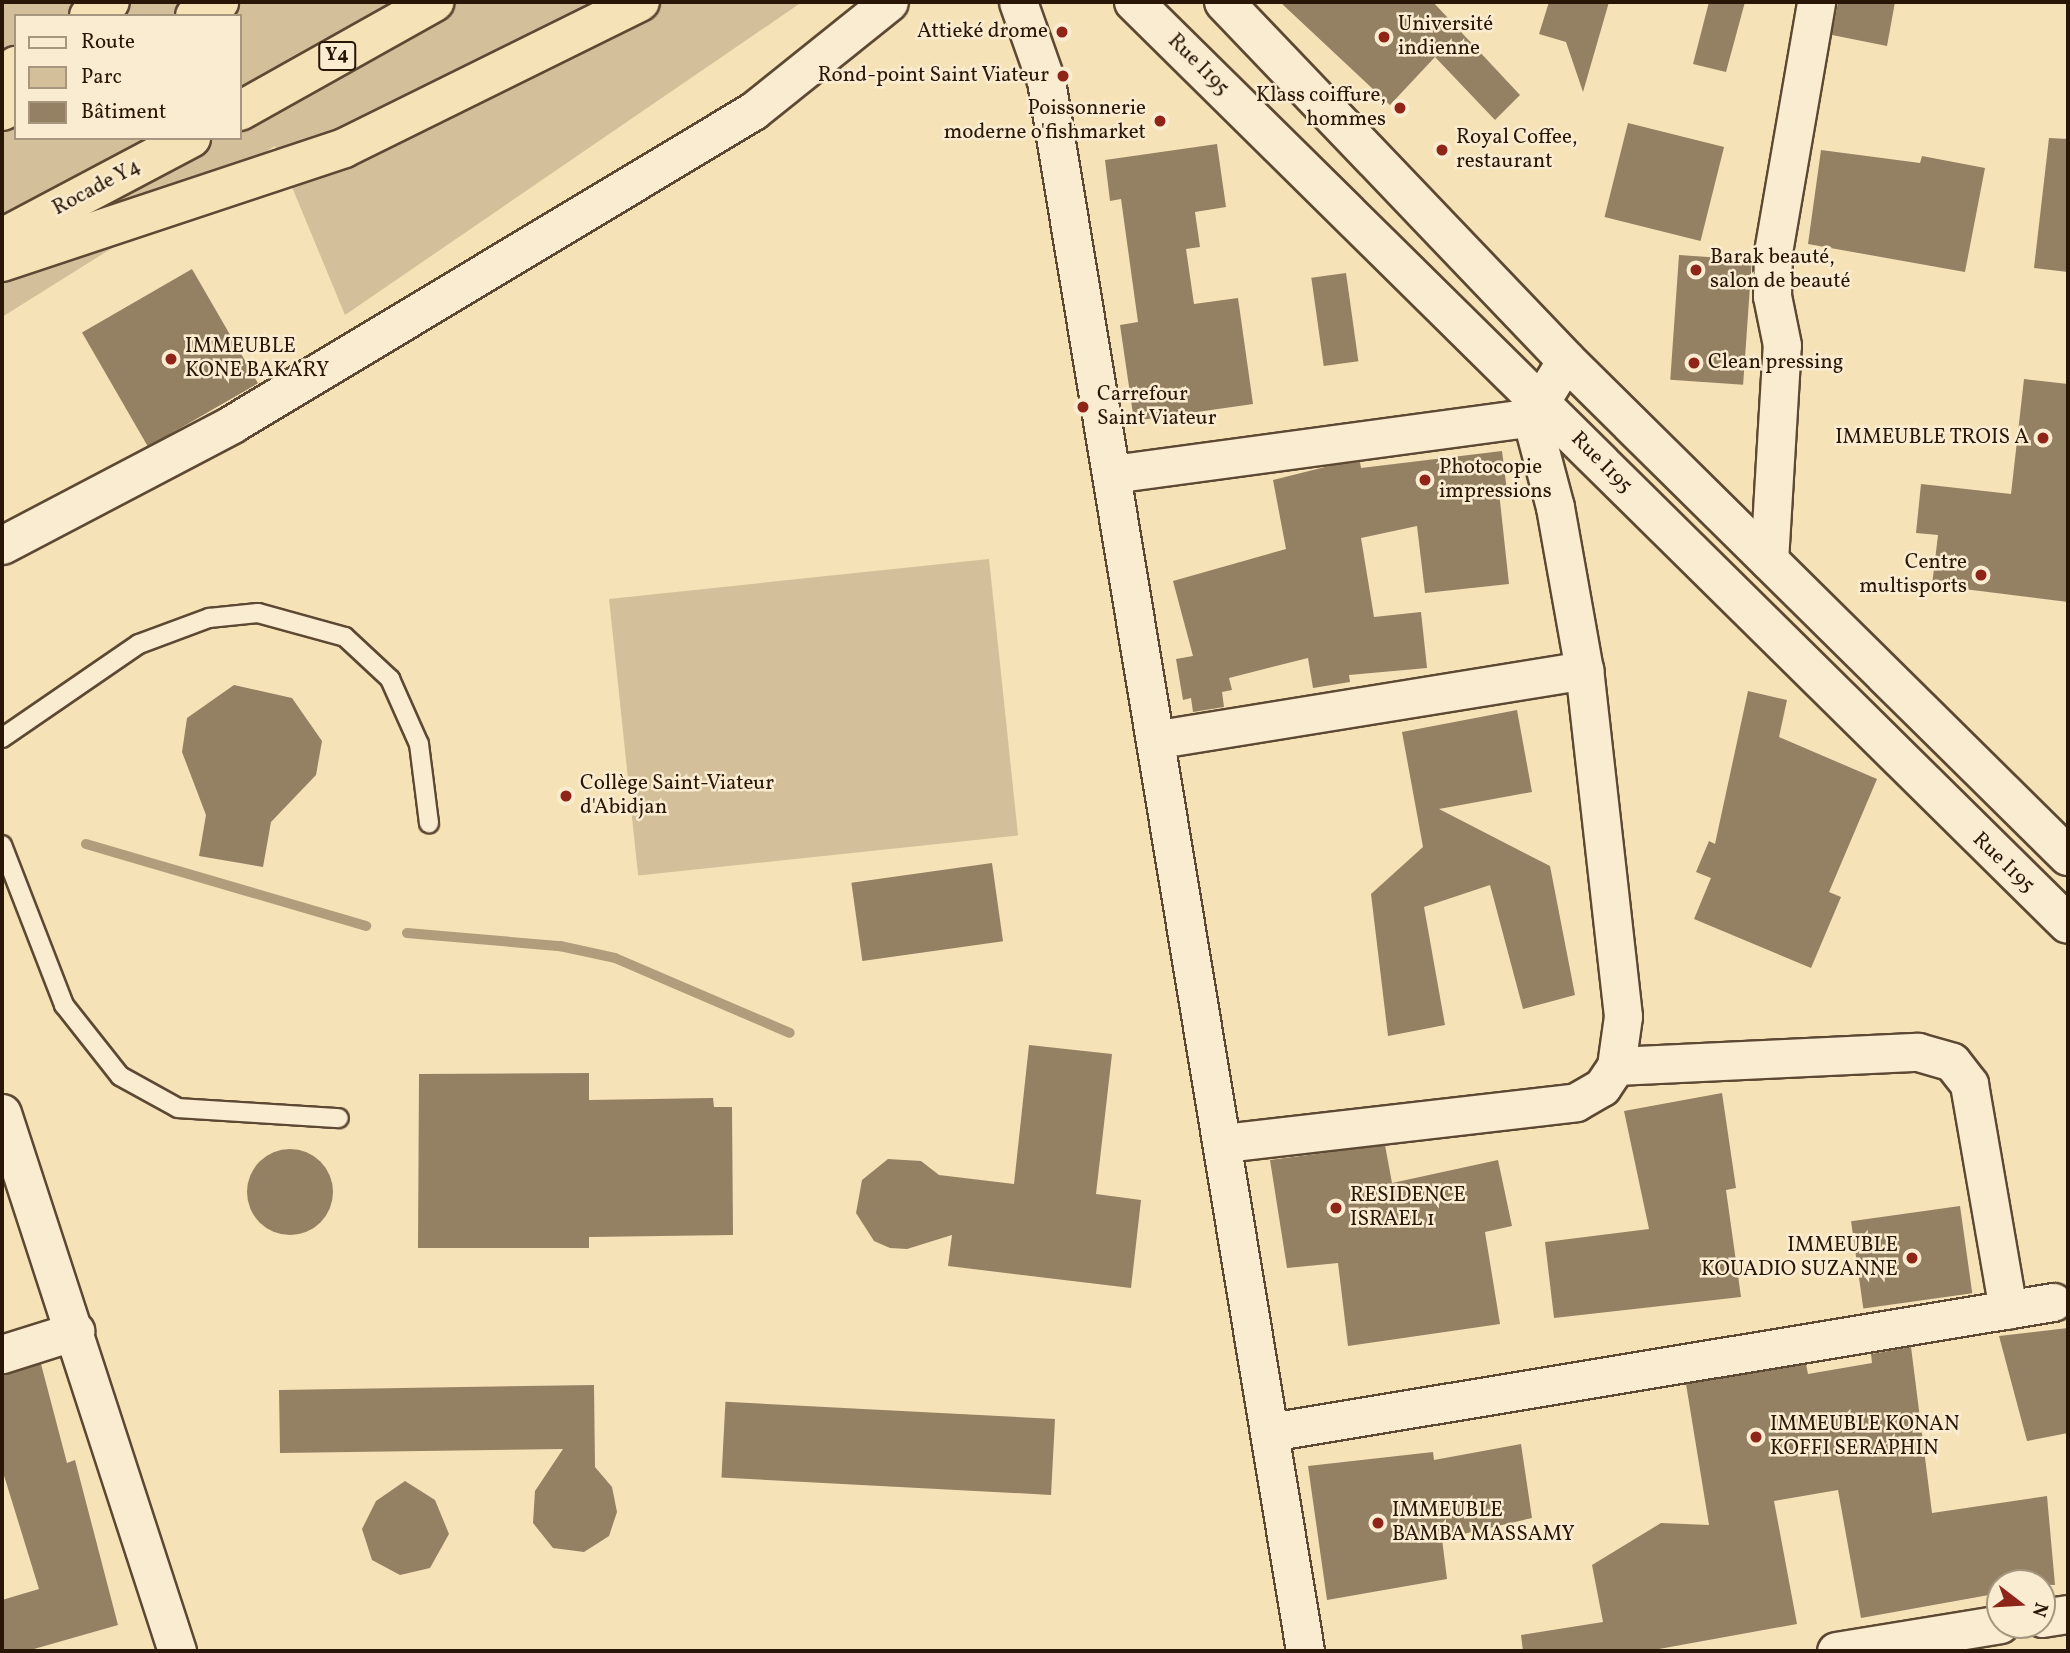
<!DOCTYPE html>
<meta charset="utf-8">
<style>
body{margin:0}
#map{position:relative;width:2070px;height:1653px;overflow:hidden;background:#f6e2b7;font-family:Vollkorn,serif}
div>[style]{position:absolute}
.green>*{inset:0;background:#d3bf99;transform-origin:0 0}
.stream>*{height:10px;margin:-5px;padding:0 5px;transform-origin:5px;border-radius:5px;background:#b19d7b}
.building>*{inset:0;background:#948063;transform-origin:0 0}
.round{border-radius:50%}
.roads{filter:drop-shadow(2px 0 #5d4933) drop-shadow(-2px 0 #5d4933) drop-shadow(0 2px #5d4933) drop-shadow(0 -2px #5d4933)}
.lane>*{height:18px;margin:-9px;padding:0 9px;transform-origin:9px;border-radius:9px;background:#f9ecd0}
.street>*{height:37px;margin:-18.5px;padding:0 18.5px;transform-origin:18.5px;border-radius:18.5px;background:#f9ecd0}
.secondary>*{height:38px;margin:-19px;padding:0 19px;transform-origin:19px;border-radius:19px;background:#f9ecd0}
.highway>*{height:38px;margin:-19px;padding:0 19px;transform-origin:19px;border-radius:19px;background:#f6e2b7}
.dots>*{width:19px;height:19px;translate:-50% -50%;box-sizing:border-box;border:4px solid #f9ecd0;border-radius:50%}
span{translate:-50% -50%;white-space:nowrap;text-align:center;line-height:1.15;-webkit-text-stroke:5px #f9ecd0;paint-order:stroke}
.shield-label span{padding:2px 5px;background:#f9ecd0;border:2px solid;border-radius:5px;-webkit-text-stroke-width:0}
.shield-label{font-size:19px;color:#2a1607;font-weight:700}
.poi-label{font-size:21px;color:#2a1607}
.left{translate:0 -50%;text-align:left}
.right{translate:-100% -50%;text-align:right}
.street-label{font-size:21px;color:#2a1607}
.frame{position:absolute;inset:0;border:4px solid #2a1607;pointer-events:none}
.legend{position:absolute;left:14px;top:14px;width:228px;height:126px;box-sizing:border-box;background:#f9ecd0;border:2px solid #a69680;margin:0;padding:9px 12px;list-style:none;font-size:21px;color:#2a1607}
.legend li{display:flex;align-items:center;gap:14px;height:35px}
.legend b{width:35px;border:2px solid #a69680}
.north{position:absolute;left:1986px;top:1569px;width:70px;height:70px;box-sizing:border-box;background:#f9ecd0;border:2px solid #a69680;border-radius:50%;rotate:107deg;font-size:19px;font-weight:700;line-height:28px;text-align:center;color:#2a1607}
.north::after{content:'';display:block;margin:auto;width:24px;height:32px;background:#8f2418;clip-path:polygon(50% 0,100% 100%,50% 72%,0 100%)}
</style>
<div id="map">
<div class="green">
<div style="clip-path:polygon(evenodd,2px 2px,802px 2px,345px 315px,275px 146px,2px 317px,2px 2px,16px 16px,240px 16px,240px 138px,16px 138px,16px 16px)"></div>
<div style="left:989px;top:559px;width:278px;height:382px;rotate:84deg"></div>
</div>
<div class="stream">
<div style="left:86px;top:844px;width:292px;rotate:16.3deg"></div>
<div style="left:407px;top:933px;width:154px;rotate:4.9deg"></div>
<div style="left:560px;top:946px;width:56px;rotate:12.3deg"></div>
<div style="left:615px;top:958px;width:190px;rotate:23.2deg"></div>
</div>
<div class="building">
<div style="clip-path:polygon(1280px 2px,1433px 2px,1520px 95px,1495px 120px,1435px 57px,1390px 105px)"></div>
<div style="clip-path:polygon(1549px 2px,1609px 2px,1583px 92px,1566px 42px,1539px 34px)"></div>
<div style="clip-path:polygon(1709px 2px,1745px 2px,1726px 72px,1693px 64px)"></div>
<div style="clip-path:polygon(1838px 2px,1895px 2px,1887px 46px,1832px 35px)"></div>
<div style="left:1628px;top:123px;width:99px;height:97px;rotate:14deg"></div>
<div style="clip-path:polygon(2049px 138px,2068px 139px,2068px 272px,2034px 268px)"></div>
<div style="clip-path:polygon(1217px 144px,1226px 207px,1195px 212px,1200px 247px,1186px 249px,1194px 304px,1238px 298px,1253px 404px,1134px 421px,1120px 325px,1138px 322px,1121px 199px,1110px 201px,1105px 160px)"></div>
<div style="clip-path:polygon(1821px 150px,1920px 163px,1922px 156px,1985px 168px,1965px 272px,1808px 244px)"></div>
<div style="left:1679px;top:255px;width:73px;height:125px;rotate:4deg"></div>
<div style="left:192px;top:269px;width:132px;height:127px;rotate:60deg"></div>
<div style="left:1346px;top:273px;width:89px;height:35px;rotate:82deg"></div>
<div style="clip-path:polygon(2024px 379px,2068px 384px,2068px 602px,1932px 585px,1938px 535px,1916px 533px,1921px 484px,2011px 494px)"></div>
<div style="clip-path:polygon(1502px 451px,1507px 491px,1499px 492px,1509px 584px,1425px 593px,1417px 526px,1361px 538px,1374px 617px,1421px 612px,1427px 668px,1349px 675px,1350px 682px,1313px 688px,1308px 658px,1229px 678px,1232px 690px,1222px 692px,1224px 707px,1193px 712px,1191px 698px,1183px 700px,1176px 659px,1193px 656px,1173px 581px,1286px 549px,1273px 480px,1333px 465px,1360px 462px,1361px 468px)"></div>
<div style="clip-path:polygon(234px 685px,292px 698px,322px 741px,316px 775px,271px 822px,263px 867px,199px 856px,206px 815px,182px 752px,187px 718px)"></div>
<div style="clip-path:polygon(1748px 691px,1787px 700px,1779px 737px,1877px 779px,1829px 892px,1841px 897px,1811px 968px,1694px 919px,1711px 878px,1696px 872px,1709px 841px,1715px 844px)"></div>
<div style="clip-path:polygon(1517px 710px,1532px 792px,1439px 809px,1550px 866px,1575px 995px,1523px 1009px,1490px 885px,1424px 907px,1445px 1025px,1388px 1036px,1371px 894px,1423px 847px,1402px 732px)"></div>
<div style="left:992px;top:863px;width:79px;height:142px;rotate:82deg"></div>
<div style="clip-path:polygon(1029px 1045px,1112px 1054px,1096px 1194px,1141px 1200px,1131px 1288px,948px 1266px,952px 1235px,907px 1249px,890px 1248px,874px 1241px,856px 1213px,862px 1180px,888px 1159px,921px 1161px,939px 1175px,1014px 1184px)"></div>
<div style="clip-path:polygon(589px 1073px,589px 1100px,713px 1098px,714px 1107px,732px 1107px,733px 1235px,589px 1237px,589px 1248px,418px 1248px,419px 1074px)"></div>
<div style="clip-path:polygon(1722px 1093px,1736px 1188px,1726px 1190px,1741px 1297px,1554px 1318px,1545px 1242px,1649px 1229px,1624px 1111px)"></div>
<div style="clip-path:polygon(1385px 1145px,1392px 1183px,1498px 1160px,1512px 1226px,1485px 1232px,1500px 1324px,1348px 1346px,1338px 1263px,1287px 1268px,1270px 1160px)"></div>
<div class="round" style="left:247px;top:1149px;width:86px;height:86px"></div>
<div style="left:1960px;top:1206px;width:88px;height:110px;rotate:82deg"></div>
<div style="clip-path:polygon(2068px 1328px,2068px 1433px,2027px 1441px,1999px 1336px)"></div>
<div style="clip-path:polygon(1911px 1347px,1932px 1513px,2047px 1496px,2055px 1585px,2000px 1583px,2000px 1593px,1861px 1618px,1838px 1490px,1774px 1501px,1797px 1624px,1648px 1651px,1523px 1651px,1521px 1635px,1603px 1622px,1592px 1565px,1661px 1523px,1709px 1525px,1686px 1384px,1806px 1364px,1808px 1374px,1872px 1363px,1871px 1354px)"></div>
<div style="clip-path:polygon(41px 1364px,67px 1463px,75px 1460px,118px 1625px,27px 1651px,2px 1651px,2px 1600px,39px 1589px,2px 1469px,2px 1374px)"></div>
<div style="clip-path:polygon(594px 1385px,595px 1467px,612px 1487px,617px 1512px,609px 1536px,584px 1552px,553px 1548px,533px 1523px,535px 1491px,563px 1449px,280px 1453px,279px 1390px)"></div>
<div style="left:1055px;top:1419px;width:76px;height:330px;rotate:93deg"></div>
<div style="clip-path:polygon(1521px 1444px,1532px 1518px,1442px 1539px,1447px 1579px,1327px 1600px,1308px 1466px,1433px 1452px,1434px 1460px)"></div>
<div style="clip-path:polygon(405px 1481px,435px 1500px,449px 1534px,430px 1568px,400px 1575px,372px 1560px,362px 1529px,376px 1501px)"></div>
</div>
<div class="roads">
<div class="lane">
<div style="left:2px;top:738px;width:166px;rotate:-34.5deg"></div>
<div style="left:139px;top:644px;width:75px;rotate:-20.4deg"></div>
<div style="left:209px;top:618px;width:49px;rotate:-5.8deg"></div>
<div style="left:258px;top:613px;width:90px;rotate:15.4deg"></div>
<div style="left:345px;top:637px;width:62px;rotate:43deg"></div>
<div style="left:390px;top:679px;width:71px;rotate:66deg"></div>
<div style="left:419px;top:744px;width:80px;rotate:82.8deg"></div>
<div style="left:2px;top:845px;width:172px;rotate:68.8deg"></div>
<div style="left:64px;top:1005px;width:90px;rotate:51.7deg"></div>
<div style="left:120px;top:1076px;width:66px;rotate:28.9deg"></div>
<div style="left:178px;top:1108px;width:161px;rotate:3.6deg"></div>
</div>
<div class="street">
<div style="left:1018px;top:2px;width:84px;rotate:70.5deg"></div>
<div style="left:1046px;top:81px;width:1591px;rotate:80.63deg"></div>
<div style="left:1112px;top:474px;width:423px;rotate:-7.7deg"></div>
<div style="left:2px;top:545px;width:260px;rotate:-27.7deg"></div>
<div style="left:232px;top:424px;width:608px;rotate:-31deg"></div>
<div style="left:753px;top:111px;width:174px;rotate:-38.7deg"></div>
<div style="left:1769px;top:561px;width:216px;rotate:-86.6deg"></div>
<div style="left:1782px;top:345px;width:50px;rotate:-101.5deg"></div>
<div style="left:1772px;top:296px;width:44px;rotate:-88.7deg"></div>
<div style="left:1773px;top:252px;width:254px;rotate:-80.2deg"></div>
<div style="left:1159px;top:739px;width:431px;rotate:-9.2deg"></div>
<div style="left:1616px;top:1066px;width:302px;rotate:-2.7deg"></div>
<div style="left:1918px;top:1052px;width:35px;rotate:16deg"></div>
<div style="left:1952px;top:1062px;width:28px;rotate:52deg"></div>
<div style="left:1969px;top:1084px;width:229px;rotate:80.2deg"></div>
<div style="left:2px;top:1113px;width:566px;rotate:71.98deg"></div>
<div style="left:1224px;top:1143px;width:354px;rotate:-6.6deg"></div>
<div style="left:1576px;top:1102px;width:30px;rotate:-30deg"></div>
<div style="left:1602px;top:1087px;width:25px;rotate:-56deg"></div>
<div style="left:1616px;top:1066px;width:50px;rotate:-82deg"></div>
<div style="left:1623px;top:1016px;width:348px;rotate:-96.4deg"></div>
<div style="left:1584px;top:670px;width:166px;rotate:-100.1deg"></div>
<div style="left:1555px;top:507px;width:93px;rotate:-104.9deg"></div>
<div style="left:1531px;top:417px;width:67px;rotate:-58.4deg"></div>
<div style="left:2px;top:1354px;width:77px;rotate:-17.5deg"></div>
<div style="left:1270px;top:1432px;width:794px;rotate:-9.43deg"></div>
<div style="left:2042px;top:1618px;width:26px;rotate:-9deg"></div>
<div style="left:1836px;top:1651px;width:166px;rotate:-9.3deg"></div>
</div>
<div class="secondary">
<div style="left:1134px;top:2px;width:1312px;rotate:44.63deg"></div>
<div style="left:1224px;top:2px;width:495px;rotate:46.3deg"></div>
<div style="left:1566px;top:360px;width:706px;rotate:44.66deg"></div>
</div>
<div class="highway">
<div style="left:89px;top:16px;width:25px;rotate:-34deg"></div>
<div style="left:195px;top:16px;width:28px;rotate:-30deg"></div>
<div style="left:2px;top:75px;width:17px;rotate:-33deg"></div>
<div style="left:2px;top:111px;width:16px;rotate:-27deg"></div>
<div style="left:240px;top:111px;width:223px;rotate:-29.3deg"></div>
<div style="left:2px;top:238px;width:214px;rotate:-27.9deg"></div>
<div style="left:2px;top:262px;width:360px;rotate:-18.4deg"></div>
<div style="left:344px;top:148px;width:330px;rotate:-26.3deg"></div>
</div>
</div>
<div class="dots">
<div style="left:1062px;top:32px;background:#8f2418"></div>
<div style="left:1384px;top:37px;background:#8f2418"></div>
<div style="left:1063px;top:76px;background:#8f2418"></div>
<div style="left:1400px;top:108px;background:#8f2418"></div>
<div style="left:1160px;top:121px;background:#8f2418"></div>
<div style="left:1442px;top:150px;background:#8f2418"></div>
<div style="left:1696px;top:270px;background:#8f2418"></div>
<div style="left:171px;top:359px;background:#8f2418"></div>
<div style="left:1694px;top:363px;background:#8f2418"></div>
<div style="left:1083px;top:407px;background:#8f2418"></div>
<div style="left:2043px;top:438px;background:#8f2418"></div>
<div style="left:1425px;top:480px;background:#8f2418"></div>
<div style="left:1981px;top:575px;background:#8f2418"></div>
<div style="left:566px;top:796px;background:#8f2418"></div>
<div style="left:1336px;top:1208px;background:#8f2418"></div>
<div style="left:1912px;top:1258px;background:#8f2418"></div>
<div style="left:1756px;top:1437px;background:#8f2418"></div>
<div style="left:1378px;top:1523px;background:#8f2418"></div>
</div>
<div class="shield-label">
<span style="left:337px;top:56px">Y4</span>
</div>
<div class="poi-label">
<span class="left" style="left:1398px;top:37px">Université<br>indienne</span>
<span class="right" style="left:1048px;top:32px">Attieké drome</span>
<span class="right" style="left:1049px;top:76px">Rond-point Saint Viateur</span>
<span class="right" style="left:1386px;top:108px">Klass coiffure,<br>hommes</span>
<span class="right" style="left:1146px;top:121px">Poissonnerie<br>moderne o'fishmarket</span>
<span class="left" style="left:1456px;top:150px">Royal Coffee,<br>restaurant</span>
<span class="left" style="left:1710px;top:270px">Barak beauté,<br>salon de beauté</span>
<span class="left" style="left:185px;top:359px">IMMEUBLE<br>KONE BAKARY</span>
<span class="left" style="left:1708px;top:363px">Clean pressing</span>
<span class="left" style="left:1097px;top:407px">Carrefour<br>Saint Viateur</span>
<span class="right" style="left:2029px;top:438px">IMMEUBLE TROIS A</span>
<span class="left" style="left:1439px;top:480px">Photocopie<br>impressions</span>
<span class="right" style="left:1967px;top:575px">Centre<br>multisports</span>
<span class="left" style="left:580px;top:796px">Collège Saint-Viateur<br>d'Abidjan</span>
<span class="left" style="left:1350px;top:1208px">RESIDENCE<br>ISRAEL 1</span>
<span class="right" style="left:1898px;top:1258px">IMMEUBLE<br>KOUADIO SUZANNE</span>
<span class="left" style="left:1770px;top:1437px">IMMEUBLE KONAN<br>KOFFI SERAPHIN</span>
<span class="left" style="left:1392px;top:1523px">IMMEUBLE<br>BAMBA MASSAMY</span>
</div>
<div class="street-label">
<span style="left:1198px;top:65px;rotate:45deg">Rue I195</span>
<span style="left:97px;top:188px;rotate:-28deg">Rocade Y4</span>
<span style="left:1601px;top:463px;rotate:45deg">Rue I195</span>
<span style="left:2003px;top:863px;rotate:44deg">Rue I195</span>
</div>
<div class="frame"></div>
<ul class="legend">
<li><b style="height:9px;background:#f9ecd0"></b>Route</li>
<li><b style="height:19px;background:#d3bf99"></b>Parc</li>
<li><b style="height:19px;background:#948063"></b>Bâtiment</li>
</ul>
<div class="north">N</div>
</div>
